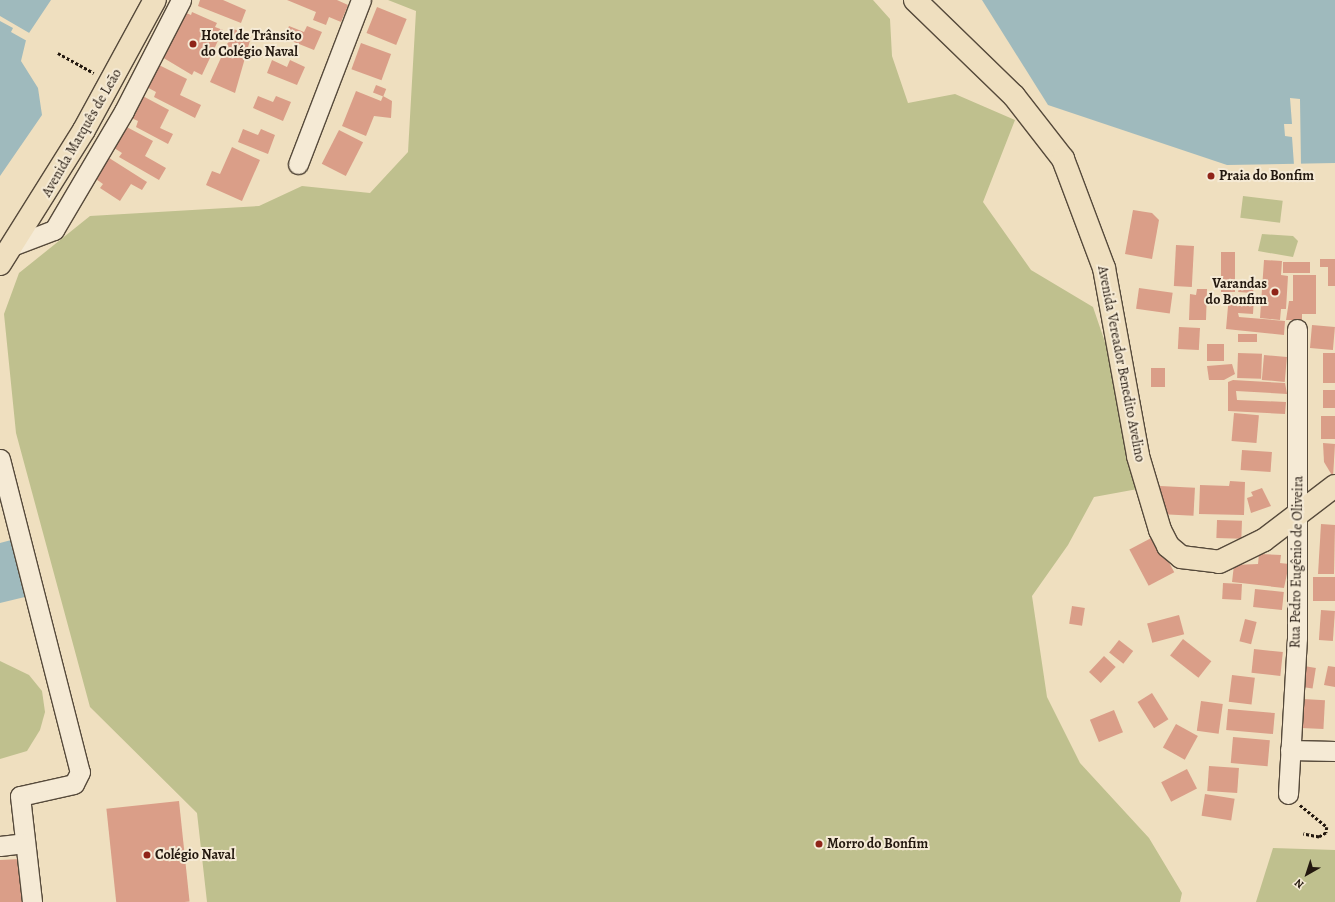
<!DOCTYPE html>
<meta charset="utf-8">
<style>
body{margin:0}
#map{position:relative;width:1335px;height:902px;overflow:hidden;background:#efdfbf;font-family:Alegreya,serif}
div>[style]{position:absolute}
.green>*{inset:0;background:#bfc08e;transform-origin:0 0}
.water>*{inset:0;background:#9fbabd}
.pier>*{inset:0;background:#efdfbf}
.building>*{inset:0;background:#da9e88;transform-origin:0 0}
.path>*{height:2.5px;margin-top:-1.25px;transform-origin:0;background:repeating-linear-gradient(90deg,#23180f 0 3px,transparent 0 5px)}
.roads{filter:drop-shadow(1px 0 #564a3b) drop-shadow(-1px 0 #564a3b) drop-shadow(0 1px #564a3b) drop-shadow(0 -1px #564a3b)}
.minor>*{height:19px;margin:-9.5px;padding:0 9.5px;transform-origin:9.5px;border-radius:9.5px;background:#f5ead5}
.major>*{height:22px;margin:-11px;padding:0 11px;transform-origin:11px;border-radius:11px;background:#efdfbf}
.dots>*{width:11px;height:11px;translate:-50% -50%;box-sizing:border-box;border:2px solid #f5ead5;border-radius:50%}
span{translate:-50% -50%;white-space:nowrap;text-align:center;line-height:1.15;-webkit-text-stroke:4px #f5ead5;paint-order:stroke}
.poi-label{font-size:14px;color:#23180f;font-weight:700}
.left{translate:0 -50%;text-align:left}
.right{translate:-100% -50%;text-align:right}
.street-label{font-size:14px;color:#23180f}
.north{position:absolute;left:1287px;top:854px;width:40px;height:40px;-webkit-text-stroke:3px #f5ead5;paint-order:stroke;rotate:219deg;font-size:11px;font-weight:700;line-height:16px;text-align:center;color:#23180f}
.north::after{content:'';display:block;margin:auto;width:14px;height:18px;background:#23180f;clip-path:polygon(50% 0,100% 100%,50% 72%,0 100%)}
</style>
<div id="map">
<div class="green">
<div style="clip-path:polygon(388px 0,873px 0,890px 19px,892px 56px,908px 103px,955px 94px,1015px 120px,983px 202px,1031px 270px,1093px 307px,1154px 486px,1094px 497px,1068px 545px,1032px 596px,1047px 697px,1080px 763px,1149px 838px,1182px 893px,1180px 902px,207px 902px,197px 813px,90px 707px,16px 433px,4px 314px,19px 273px,90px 216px,259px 206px,302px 186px,370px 193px,408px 152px,416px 11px)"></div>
<div style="left:1243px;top:196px;width:40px;height:22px;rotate:7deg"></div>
<div style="clip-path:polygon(1262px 234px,1293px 236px,1298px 241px,1293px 257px,1258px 251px)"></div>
<div style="clip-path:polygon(0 661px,29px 675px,42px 691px,45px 712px,40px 730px,27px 751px,0 759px)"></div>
<div style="clip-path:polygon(1273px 848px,1335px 850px,1335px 902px,1256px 902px)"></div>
</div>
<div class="water">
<div style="clip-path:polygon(0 0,51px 0,27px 36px,21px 61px,38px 88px,42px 115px,0 176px)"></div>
<div style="clip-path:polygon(982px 0,1335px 0,1335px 163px,1227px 165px,1048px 105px)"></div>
<div style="clip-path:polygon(15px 539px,29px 596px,0 603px,0 543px)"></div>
</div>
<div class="pier">
<div style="clip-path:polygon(0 16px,31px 34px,27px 41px,11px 32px,13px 28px,0 21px)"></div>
<div style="clip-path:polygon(1290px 98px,1300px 99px,1301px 165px,1294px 165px,1292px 137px,1285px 136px,1284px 124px,1292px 124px)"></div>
</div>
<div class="building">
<div style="clip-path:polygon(200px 0,223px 0,246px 10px,241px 23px,198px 6px)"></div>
<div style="clip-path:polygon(287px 0,337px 0,348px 5px,341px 22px,329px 17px,326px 25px,313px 20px,316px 12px)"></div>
<div style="left:377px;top:7px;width:32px;height:28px;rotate:22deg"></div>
<div style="clip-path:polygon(184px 12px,191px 15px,192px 12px,217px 23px,215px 27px,223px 30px,202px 75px,194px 71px,192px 75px,162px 57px)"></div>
<div style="clip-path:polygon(289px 26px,304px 32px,307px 26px,322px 32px,314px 50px,284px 38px)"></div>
<div style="clip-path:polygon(234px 29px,251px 37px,235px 93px,210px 82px)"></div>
<div style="left:361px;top:43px;width:32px;height:28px;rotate:20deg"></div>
<div style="clip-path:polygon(272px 60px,287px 67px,290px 60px,305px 67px,297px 85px,267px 73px)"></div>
<div style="clip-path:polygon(157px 64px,187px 79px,180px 95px,201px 105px,195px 118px,154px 97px,156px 92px,145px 86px)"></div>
<div style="left:376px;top:85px;width:11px;height:8px;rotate:22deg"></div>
<div style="clip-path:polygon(356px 91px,381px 101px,383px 96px,392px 101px,391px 118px,374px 116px,366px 136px,342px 126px)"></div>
<div style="clip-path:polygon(139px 94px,169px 110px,160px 128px,173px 134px,168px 144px,136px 127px,138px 121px,127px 116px)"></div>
<div style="clip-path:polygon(258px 96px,273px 102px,276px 96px,291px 102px,283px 121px,253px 108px)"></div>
<div style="clip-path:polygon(123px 125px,153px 141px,145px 156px,166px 168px,159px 180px,119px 157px,122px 153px,111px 146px)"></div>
<div style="clip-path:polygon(243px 129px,258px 135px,261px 129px,275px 135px,268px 154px,238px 142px)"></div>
<div style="left:339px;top:130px;width:27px;height:38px;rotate:27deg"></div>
<div style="clip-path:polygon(232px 147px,260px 160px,242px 201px,206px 185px,212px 171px,220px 174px)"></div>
<div style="clip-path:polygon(106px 156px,147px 182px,142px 190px,131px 184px,120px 201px,100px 188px,103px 184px,93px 177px)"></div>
<div style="clip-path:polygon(1133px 210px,1152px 213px,1159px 220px,1152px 259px,1125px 254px)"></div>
<div style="left:1176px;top:245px;width:18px;height:41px;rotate:3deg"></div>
<div style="left:1221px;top:252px;width:14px;height:40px"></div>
<div style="clip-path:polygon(1320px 259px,1335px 259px,1335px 286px,1328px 286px,1328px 267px,1320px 267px)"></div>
<div style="clip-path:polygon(1264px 260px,1282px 261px,1281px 275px,1288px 276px,1286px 309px,1281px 309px,1280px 320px,1260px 318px)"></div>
<div style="left:1283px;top:262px;width:27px;height:11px"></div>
<div style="clip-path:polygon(1293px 275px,1316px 275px,1316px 314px,1302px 314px,1302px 320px,1286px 320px,1289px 301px,1293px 301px)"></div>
<div style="left:1239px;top:280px;width:15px;height:12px;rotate:4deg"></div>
<div style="left:1139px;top:288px;width:34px;height:21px;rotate:8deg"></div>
<div style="clip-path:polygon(1197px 289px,1207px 289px,1206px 320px,1189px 320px,1190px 294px,1196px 295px)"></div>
<div style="clip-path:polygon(1229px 295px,1254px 297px,1253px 314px,1238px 313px,1239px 317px,1285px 321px,1284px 335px,1226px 329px)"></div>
<div style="left:1312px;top:325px;width:23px;height:23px;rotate:5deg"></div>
<div style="left:1179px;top:327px;width:21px;height:22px;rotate:3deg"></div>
<div style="left:1238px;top:334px;width:19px;height:8px"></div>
<div style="left:1224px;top:344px;width:17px;height:17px;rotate:90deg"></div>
<div style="left:1238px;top:353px;width:24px;height:25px;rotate:2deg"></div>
<div style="left:1323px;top:353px;width:12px;height:30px"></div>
<div style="left:1264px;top:355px;width:23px;height:25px;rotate:5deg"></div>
<div style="clip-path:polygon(1232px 364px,1235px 374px,1224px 380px,1209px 380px,1207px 366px)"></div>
<div style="left:1151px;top:368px;width:14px;height:19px"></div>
<div style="clip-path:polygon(1233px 380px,1285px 383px,1287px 394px,1236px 391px,1237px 400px,1286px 402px,1285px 414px,1228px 411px,1228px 382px)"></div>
<div style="left:1323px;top:390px;width:12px;height:18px"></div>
<div style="left:1234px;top:413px;width:25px;height:28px;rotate:5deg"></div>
<div style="left:1321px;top:416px;width:14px;height:23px"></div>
<div style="clip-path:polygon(1323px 443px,1335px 444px,1333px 477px,1324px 462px)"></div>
<div style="left:1242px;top:450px;width:30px;height:20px;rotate:4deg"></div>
<div style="clip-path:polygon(1230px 481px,1245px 482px,1244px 515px,1199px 514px,1200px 485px,1229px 486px)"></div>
<div style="left:1160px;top:486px;width:35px;height:28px;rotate:3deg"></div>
<div style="clip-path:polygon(1262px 488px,1271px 506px,1251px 513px,1247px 498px,1253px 496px,1251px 492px)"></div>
<div style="left:1217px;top:520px;width:25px;height:18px;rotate:2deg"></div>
<div style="clip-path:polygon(1321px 524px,1335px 525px,1334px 574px,1318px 574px)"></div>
<div style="left:1155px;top:536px;width:41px;height:29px;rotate:62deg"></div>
<div style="clip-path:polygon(1259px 554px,1281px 555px,1280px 563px,1289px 564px,1284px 588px,1232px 582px,1234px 565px,1258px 564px)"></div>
<div style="left:1313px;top:577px;width:22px;height:24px"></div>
<div style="left:1223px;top:583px;width:19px;height:16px;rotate:3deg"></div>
<div style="left:1255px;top:589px;width:29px;height:18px;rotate:6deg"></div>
<div style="left:1072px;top:606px;width:13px;height:18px;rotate:9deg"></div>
<div style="left:1321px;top:610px;width:14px;height:30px;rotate:4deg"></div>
<div style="left:1179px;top:615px;width:20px;height:33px;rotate:75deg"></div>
<div style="left:1245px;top:619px;width:12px;height:23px;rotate:14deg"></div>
<div style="left:1183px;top:639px;width:36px;height:21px;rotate:38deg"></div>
<div style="left:1119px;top:640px;width:18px;height:16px;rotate:38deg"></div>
<div style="left:1254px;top:649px;width:29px;height:24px;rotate:6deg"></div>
<div style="left:1104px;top:656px;width:16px;height:22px;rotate:43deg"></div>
<div style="left:1304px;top:666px;width:12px;height:21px;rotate:9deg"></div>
<div style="clip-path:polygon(1328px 666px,1335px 667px,1335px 687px,1324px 685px)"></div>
<div style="left:1232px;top:675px;width:23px;height:27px;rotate:7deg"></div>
<div style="left:1152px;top:693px;width:31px;height:17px;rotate:58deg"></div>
<div style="left:1303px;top:699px;width:22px;height:29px;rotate:3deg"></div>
<div style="left:1201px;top:701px;width:22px;height:30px;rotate:8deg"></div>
<div style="left:1228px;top:709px;width:47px;height:21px;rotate:5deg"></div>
<div style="left:1114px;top:710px;width:24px;height:26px;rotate:68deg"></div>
<div style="left:1176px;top:724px;width:25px;height:27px;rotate:29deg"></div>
<div style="left:1233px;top:737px;width:37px;height:26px;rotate:5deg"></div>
<div style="left:1209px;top:766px;width:30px;height:25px;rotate:4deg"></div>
<div style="left:1187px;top:769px;width:22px;height:29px;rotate:63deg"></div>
<div style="left:1205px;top:794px;width:30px;height:22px;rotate:9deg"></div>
<div style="left:179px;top:801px;width:101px;height:73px;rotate:84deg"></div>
<div style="clip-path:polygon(20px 859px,24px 902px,0 902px,0 860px)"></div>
</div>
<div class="path">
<div style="left:58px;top:53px;width:41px;rotate:29.1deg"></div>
<div style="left:1300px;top:805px;width:35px;rotate:39deg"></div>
<div style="left:1327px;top:827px;width:6px;rotate:99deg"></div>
<div style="left:1326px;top:833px;width:8px;rotate:150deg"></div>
<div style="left:1319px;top:837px;width:16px;rotate:-169deg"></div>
</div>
<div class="roads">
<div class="minor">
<div style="left:298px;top:164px;width:176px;rotate:-69deg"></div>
<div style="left:12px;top:246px;width:45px;rotate:-20.9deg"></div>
<div style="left:54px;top:230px;width:138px;rotate:-59.5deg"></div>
<div style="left:124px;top:111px;width:125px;rotate:-62.8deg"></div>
<div style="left:0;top:459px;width:323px;rotate:75.7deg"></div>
<div style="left:80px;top:772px;width:13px;rotate:117deg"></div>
<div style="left:74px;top:784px;width:55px;rotate:167.5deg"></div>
<div style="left:20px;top:796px;width:107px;rotate:83.5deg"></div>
<div style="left:1290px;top:750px;width:45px;rotate:1.3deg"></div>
<div style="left:1288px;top:794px;width:156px;rotate:-86.7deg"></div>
<div style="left:1297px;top:638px;width:309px;rotate:-90deg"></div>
<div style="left:0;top:846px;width:24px;rotate:-7deg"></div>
</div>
<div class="major">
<div style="left:915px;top:0;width:138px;rotate:44.1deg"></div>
<div style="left:1014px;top:96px;width:80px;rotate:52.1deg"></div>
<div style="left:1063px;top:159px;width:116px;rotate:69.4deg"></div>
<div style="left:1104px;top:268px;width:191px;rotate:79.7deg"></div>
<div style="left:1138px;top:456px;width:77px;rotate:73.4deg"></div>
<div style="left:1160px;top:530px;width:18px;rotate:63deg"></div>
<div style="left:1168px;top:546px;width:17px;rotate:40deg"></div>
<div style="left:1181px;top:557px;width:38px;rotate:7deg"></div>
<div style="left:1219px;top:562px;width:50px;rotate:-26.1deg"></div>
<div style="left:1264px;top:540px;width:89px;rotate:-37.3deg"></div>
<div style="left:0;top:264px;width:158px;rotate:-57.9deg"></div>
<div style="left:84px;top:130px;width:148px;rotate:-61.4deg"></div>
</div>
</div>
<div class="dots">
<div style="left:193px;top:44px;background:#8f2418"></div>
<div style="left:1211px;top:176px;background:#8f2418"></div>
<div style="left:1275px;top:292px;background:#8f2418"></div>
<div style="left:819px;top:844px;background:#8f2418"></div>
<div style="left:147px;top:855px;background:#8f2418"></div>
</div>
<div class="poi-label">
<span class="left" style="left:201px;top:44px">Hotel de Trânsito<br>do Colégio Naval</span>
<span class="left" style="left:1219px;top:176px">Praia do Bonfim</span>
<span class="right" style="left:1267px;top:292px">Varandas<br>do Bonfim</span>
<span class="left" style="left:827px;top:844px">Morro do Bonfim</span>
<span class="left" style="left:155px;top:855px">Colégio Naval</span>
</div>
<div class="street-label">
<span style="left:82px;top:133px;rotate:-60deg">Avenida Marquês de Leão</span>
<span style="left:1121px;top:364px;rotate:79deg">Avenida Vereador Benedito Avelino</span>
<span style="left:1297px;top:562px;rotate:-89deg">Rua Pedro Eugênio de Oliveira</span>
</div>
<div class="north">N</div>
</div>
